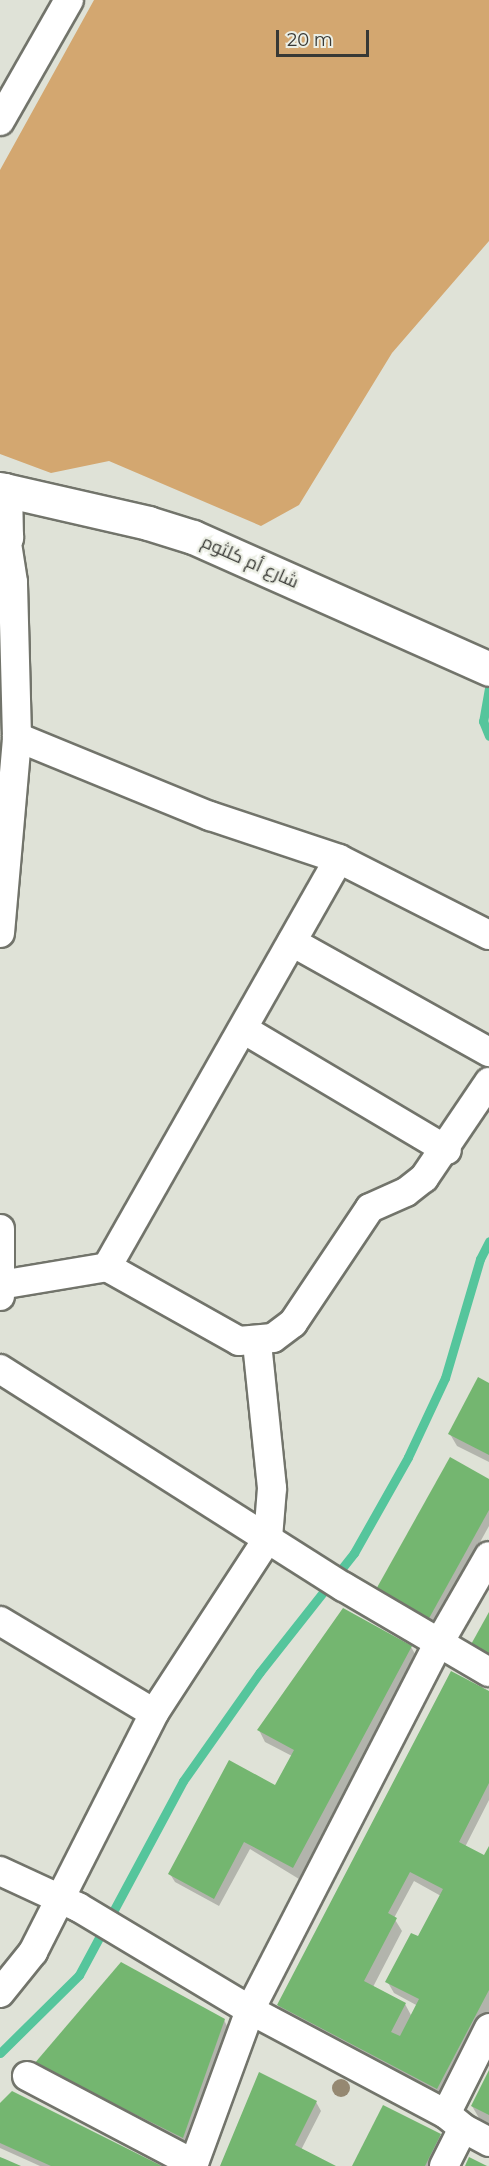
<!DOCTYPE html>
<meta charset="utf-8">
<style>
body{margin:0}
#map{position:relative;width:489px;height:2166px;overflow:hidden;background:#dfe2d7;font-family:Montserrat,Cairo,sans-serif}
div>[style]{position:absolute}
.green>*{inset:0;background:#d3a770}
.shadow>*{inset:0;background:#0003}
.stream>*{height:9px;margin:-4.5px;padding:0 4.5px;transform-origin:4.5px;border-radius:4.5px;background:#55c59c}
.building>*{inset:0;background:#74b670}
.roads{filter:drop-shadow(2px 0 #72746b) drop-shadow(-2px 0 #72746b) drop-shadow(0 2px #72746b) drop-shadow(0 -2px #72746b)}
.street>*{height:28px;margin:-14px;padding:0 14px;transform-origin:14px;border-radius:14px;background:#fff}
.secondary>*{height:33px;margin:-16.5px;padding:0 16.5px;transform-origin:16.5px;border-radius:16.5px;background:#fff}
.trees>*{width:18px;height:18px;margin:-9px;border-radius:50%;background:#958871}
span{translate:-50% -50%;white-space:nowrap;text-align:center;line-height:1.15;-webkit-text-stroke:4.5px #ecefe5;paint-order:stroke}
.street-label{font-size:18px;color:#383935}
.scale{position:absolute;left:276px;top:30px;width:93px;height:27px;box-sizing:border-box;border:3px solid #383935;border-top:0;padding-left:8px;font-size:18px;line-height:21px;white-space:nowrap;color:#383935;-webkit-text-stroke:4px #ecefe5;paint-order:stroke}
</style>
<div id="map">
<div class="green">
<div style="clip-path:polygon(94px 0,489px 0,489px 241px,392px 353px,299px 505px,261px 526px,109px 461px,51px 473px,0 454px,0 170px)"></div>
</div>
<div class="shadow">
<div style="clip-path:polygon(489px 1385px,489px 1462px,457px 1446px,450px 1434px)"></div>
<div style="clip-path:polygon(489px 1480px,489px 1526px,431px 1630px,381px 1602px)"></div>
<div style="clip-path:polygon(411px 1647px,418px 1659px,299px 1879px,250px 1849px,219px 1906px,175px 1882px,170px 1874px,276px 1787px,292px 1756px,265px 1742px,259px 1730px)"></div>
<div style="clip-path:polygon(evenodd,489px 1693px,489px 1800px,465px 1847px,485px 1857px,489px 1849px,489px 2013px,442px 2097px,283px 2014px,278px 2005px,489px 1693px,414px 1881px,441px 1896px,419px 1938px,387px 1981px,394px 1993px,418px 2006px,412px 2017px,405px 2004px,373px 1987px,402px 1931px,394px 1918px,414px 1881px)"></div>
<div style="clip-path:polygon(224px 2020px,230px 2032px,189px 2149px,40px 2072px)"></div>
<div style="clip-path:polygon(489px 2073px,489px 2123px,479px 2118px,472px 2106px)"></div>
<div style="clip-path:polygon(316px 2102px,321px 2111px,301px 2150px,333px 2166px,222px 2166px)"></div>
<div style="clip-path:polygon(0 2105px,158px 2166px,40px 2166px,0 2148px)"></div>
<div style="clip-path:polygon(440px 2136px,446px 2147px,437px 2166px,354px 2166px)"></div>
</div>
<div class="stream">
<div style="left:489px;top:688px;width:34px;rotate:100deg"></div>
<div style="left:483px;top:721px;width:16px;rotate:68deg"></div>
<div style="left:0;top:2053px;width:111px;rotate:-44.6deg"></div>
<div style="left:79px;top:1975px;width:220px;rotate:-61.8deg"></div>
<div style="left:183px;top:1781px;width:133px;rotate:-54.8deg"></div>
<div style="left:260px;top:1672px;width:152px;rotate:-51.7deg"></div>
<div style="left:354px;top:1553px;width:110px;rotate:-60.6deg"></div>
<div style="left:408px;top:1457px;width:87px;rotate:-64.9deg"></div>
<div style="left:445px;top:1378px;width:124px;rotate:-73.6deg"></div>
<div style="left:480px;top:1259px;width:20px;rotate:-63deg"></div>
</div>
<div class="building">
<div style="clip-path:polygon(478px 1377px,489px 1383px,489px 1455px,448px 1434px)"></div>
<div style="clip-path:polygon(450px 1457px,489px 1479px,489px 1510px,427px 1622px,374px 1593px)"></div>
<div style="clip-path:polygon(343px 1608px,412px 1646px,293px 1868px,244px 1842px,214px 1899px,168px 1874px,229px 1760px,275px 1785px,294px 1750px,257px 1730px)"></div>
<div style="clip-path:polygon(489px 1612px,489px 1659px,469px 1648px)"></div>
<div style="clip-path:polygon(evenodd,451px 1671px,489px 1691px,489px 1783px,459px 1842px,484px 1855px,489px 1846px,489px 1990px,437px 2089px,277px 2005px,451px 1671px,410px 1872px,443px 1889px,418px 1936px,411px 1933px,385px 1982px,419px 1999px,400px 2036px,391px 2032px,406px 2003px,364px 1981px,397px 1918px,388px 1913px,410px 1872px)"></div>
<div style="clip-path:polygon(121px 1962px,225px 2019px,183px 2138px,34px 2064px)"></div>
<div style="clip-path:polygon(489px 2070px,489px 2115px,471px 2106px)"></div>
<div style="clip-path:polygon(259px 2072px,317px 2101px,295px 2145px,336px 2166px,220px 2166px)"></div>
<div style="clip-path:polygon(12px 2091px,162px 2166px,51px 2166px,0 2143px,0 2103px)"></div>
<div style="clip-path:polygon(383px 2105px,441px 2134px,425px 2166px,352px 2166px)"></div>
<div style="clip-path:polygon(0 2157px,5px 2159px,21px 2166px,0 2166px)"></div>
<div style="clip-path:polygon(469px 2157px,487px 2166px,465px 2166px)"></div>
</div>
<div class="roads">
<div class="street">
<div style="left:0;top:121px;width:139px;rotate:-60.3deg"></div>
<div style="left:17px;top:737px;width:209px;rotate:22.3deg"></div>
<div style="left:210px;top:816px;width:136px;rotate:18.4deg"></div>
<div style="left:339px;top:859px;width:168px;rotate:26.9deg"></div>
<div style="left:0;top:933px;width:197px;rotate:-85deg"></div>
<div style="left:17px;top:737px;width:155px;rotate:-91.5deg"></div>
<div style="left:13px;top:582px;width:46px;rotate:-98.8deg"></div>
<div style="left:292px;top:942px;width:226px;rotate:29.2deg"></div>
<div style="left:243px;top:1029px;width:237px;rotate:30.7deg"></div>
<div style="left:0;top:1229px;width:67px;rotate:90deg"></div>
<div style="left:107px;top:1267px;width:151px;rotate:29.3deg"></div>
<div style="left:239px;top:1341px;width:34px;rotate:-5deg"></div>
<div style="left:273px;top:1338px;width:25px;rotate:-37deg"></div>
<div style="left:293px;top:1323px;width:138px;rotate:-56.2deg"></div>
<div style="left:370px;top:1208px;width:39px;rotate:-24deg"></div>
<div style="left:406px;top:1192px;width:23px;rotate:-38deg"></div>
<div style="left:424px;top:1178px;width:116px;rotate:-55.9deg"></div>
<div style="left:0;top:1285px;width:109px;rotate:-9.5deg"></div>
<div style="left:107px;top:1267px;width:469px;rotate:-60.4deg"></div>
<div style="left:0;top:1369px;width:407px;rotate:32.4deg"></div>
<div style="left:344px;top:1587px;width:168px;rotate:30.4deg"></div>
<div style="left:0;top:1621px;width:179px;rotate:30.9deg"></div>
<div style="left:0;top:1871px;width:86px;rotate:24.8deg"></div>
<div style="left:78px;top:1907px;width:200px;rotate:30.9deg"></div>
<div style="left:250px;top:2010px;width:222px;rotate:28deg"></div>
<div style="left:446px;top:2114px;width:22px;rotate:39deg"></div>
<div style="left:0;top:1993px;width:53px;rotate:-51.2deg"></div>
<div style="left:33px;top:1952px;width:268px;rotate:-63.1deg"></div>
<div style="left:154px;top:1713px;width:209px;rotate:-56.9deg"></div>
<div style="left:268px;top:1538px;width:50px;rotate:-85.4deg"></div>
<div style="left:272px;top:1488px;width:147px;rotate:-95.9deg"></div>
<div style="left:27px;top:2076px;width:189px;rotate:27.8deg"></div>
<div style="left:446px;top:2114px;width:96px;rotate:-63.4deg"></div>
<div style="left:193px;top:2166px;width:166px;rotate:-69.9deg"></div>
<div style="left:250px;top:2010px;width:413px;rotate:-62.8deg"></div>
<div style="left:439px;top:1643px;width:100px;rotate:-60.1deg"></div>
<div style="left:444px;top:2166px;width:42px;rotate:-63.4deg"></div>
<div style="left:463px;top:2128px;width:30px;rotate:28deg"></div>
</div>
<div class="secondary">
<div style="left:0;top:489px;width:152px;rotate:12.9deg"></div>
<div style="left:148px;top:523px;width:47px;rotate:17.3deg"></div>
<div style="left:193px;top:537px;width:324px;rotate:24deg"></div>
<div style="left:0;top:540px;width:7px;rotate:-27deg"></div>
<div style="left:6px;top:537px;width:47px;rotate:-91.2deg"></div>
</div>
</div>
<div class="trees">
<div style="left:341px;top:2088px"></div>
</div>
<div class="street-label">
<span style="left:250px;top:562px;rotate:24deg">شارع أم كلثوم</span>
</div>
<div class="scale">20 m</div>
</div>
